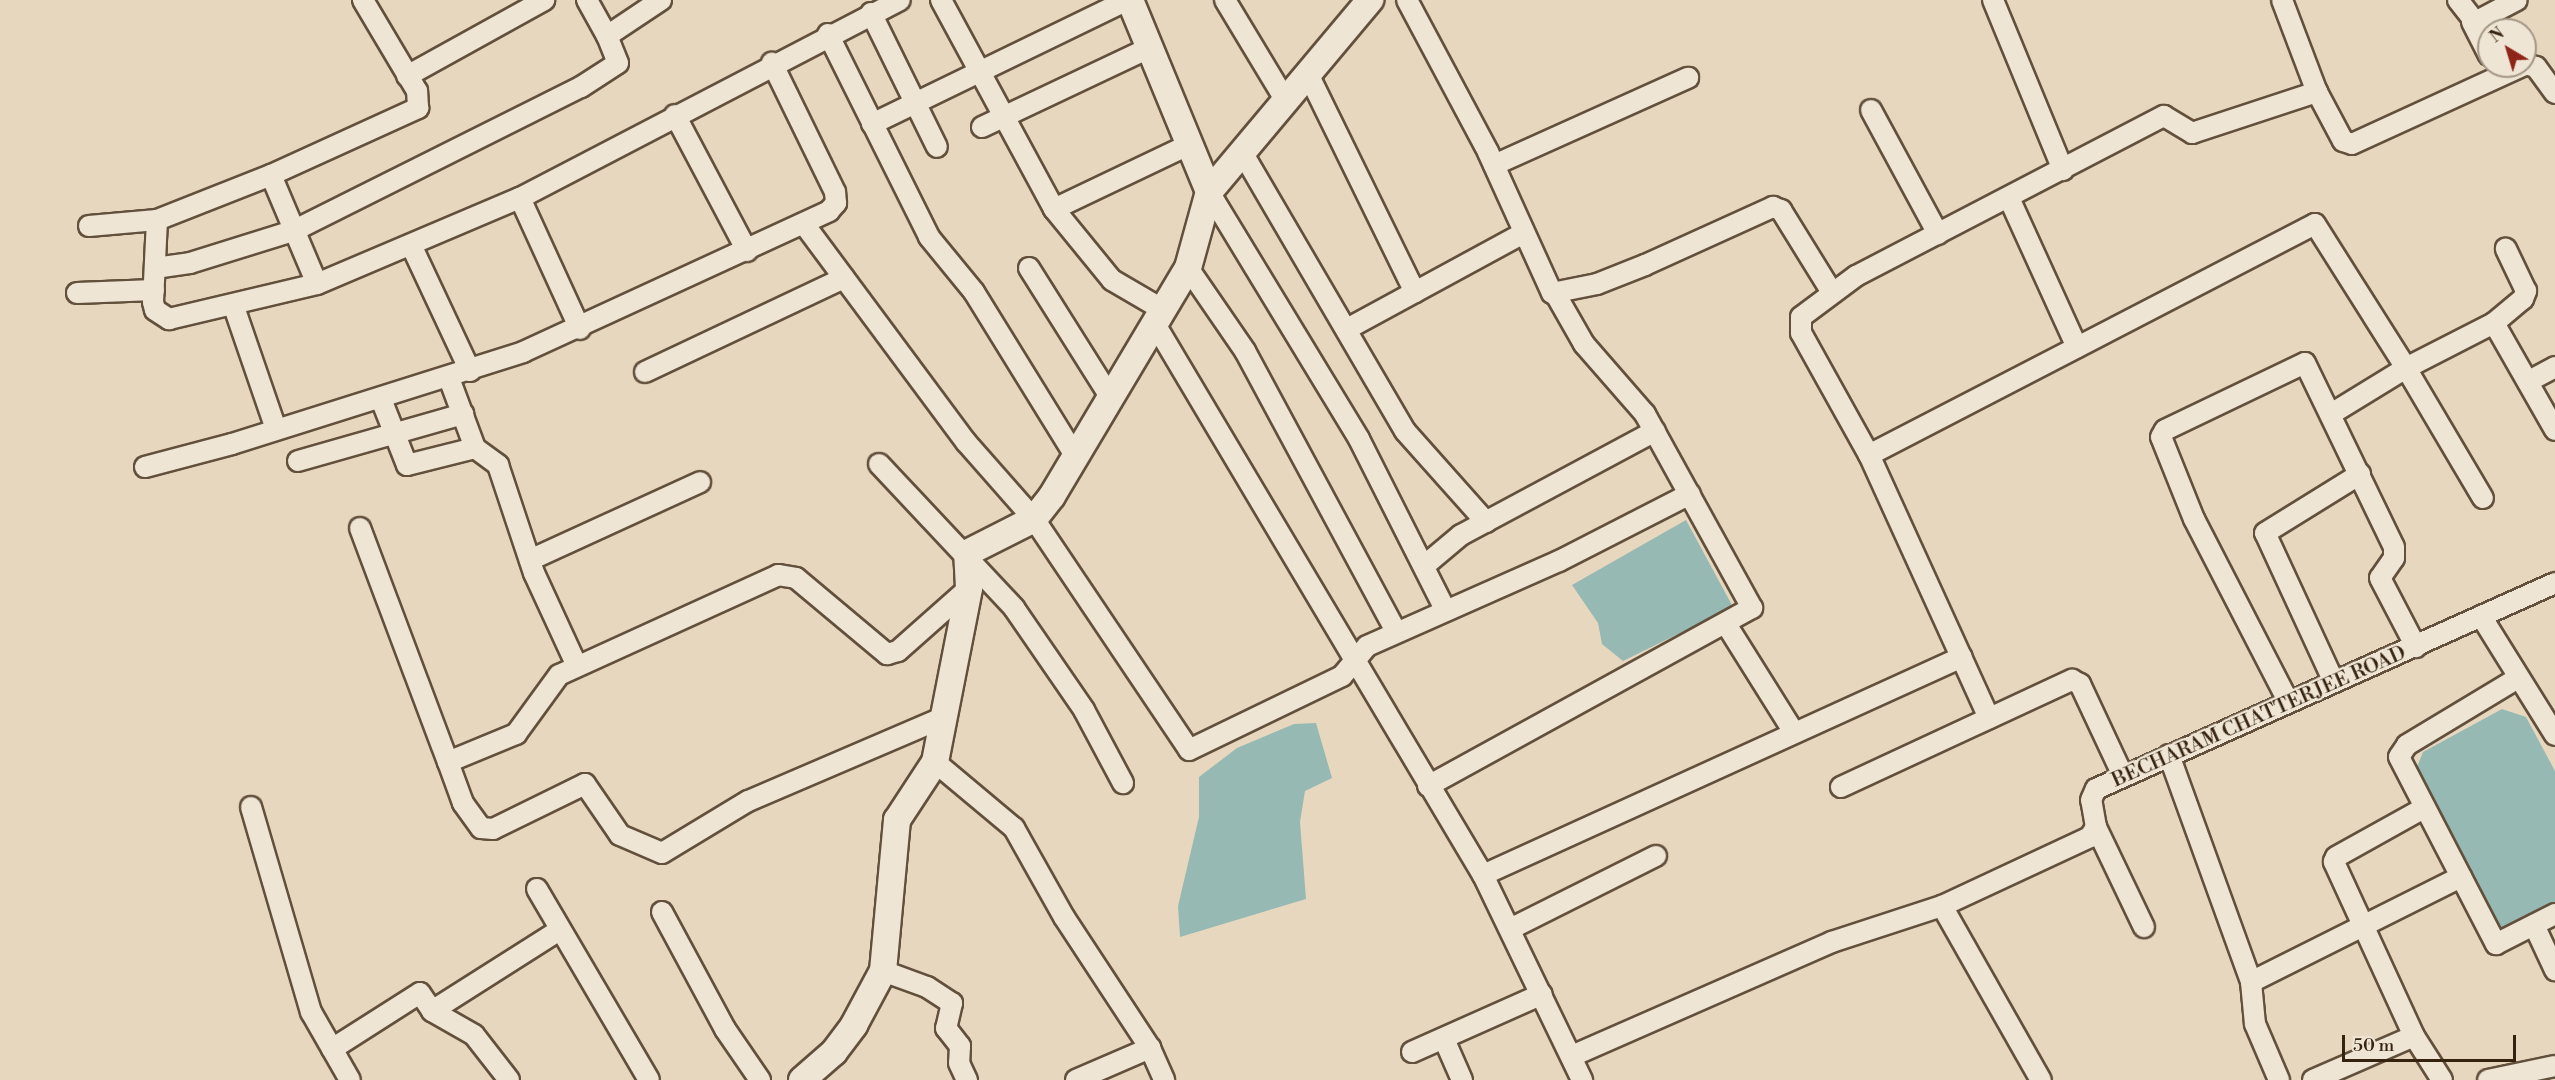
<!DOCTYPE html>
<style>
body{margin:0}
#map{position:relative;width:2555px;height:1080px;overflow:hidden;background:#e7d7be;font-family:"Libre Bodoni",serif}
div>[style]{position:absolute}
.water>*{inset:0;background:#97b9b3}
.roads{filter:drop-shadow(2px 0 #62503c) drop-shadow(-2px 0 #62503c) drop-shadow(0 2px #62503c) drop-shadow(0 -2px #62503c)}
.minor>*{height:20px;margin:-10px;padding:0 10px;transform-origin:10px;border-radius:10px;background:#efe5d5}
.tertiary>*{height:26px;margin:-13px;padding:0 13px;transform-origin:13px;border-radius:13px;background:#efe5d5}
span{translate:-50% -50%;white-space:nowrap;text-align:center;line-height:1.15;-webkit-text-stroke:4.5px #efe5d5;paint-order:stroke}
.street-label{font-size:20px;color:#352310}
.north{position:absolute;left:2477px;top:18px;width:60px;height:60px;box-sizing:border-box;background:#efe5d5;border:2px solid #a59786;border-radius:50%;rotate:322deg;font-size:16px;font-weight:700;line-height:24px;text-align:center;color:#352310}
.north::after{content:'';display:block;margin:auto;width:21px;height:27px;background:#8f2418;clip-path:polygon(50% 0,100% 100%,50% 72%,0 100%)}
.scale{position:absolute;left:2342px;top:1035px;width:174px;height:27px;box-sizing:border-box;border:3px solid #352310;border-top:0;padding-left:8px;font-size:18px;line-height:21px;white-space:nowrap;color:#352310;-webkit-text-stroke:4px #efe5d5;paint-order:stroke}
</style>
<div id="map">
<div class="water">
<div style="clip-path:polygon(1686px 520px,1733px 607px,1623px 661px,1602px 644px,1598px 623px,1572px 585px)"></div>
<div style="clip-path:polygon(2502px 709px,2526px 717px,2555px 771px,2555px 908px,2503px 934px,2415px 772px,2423px 752px)"></div>
<div style="clip-path:polygon(1316px 723px,1332px 778px,1305px 791px,1300px 822px,1306px 899px,1180px 937px,1178px 906px,1199px 817px,1199px 777px,1237px 748px,1294px 724px)"></div>
</div>
<div class="roads">
<div class="minor">
<div style="left:587px;top:0;width:41px;rotate:60.9deg"></div>
<div style="left:941px;top:0;width:238px;rotate:61.6deg"></div>
<div style="left:1054px;top:209px;width:92px;rotate:50.8deg"></div>
<div style="left:1112px;top:280px;width:56px;rotate:30.3deg"></div>
<div style="left:1225px;top:0;width:118px;rotate:58.9deg"></div>
<div style="left:1407px;top:0;width:172px;rotate:61.9deg"></div>
<div style="left:1488px;top:152px;width:155px;rotate:65.6deg"></div>
<div style="left:1552px;top:293px;width:46px;rotate:-11.3deg"></div>
<div style="left:1597px;top:284px;width:52px;rotate:-21.6deg"></div>
<div style="left:1645px;top:265px;width:141px;rotate:-24.4deg"></div>
<div style="left:1773px;top:207px;width:9px;rotate:21deg"></div>
<div style="left:1781px;top:210px;width:95px;rotate:58.3deg"></div>
<div style="left:1993px;top:0;width:184px;rotate:67.6deg"></div>
<div style="left:2282px;top:0;width:98px;rotate:69.2deg"></div>
<div style="left:2458px;top:0;width:28px;rotate:52deg"></div>
<div style="left:2475px;top:22px;width:47px;rotate:-27.6deg"></div>
<div style="left:871px;top:13px;width:149px;rotate:63.8deg"></div>
<div style="left:2472px;top:22px;width:37px;rotate:63deg"></div>
<div style="left:828px;top:34px;width:227px;rotate:63.5deg"></div>
<div style="left:929px;top:237px;width:71px;rotate:50.7deg"></div>
<div style="left:974px;top:292px;width:194px;rotate:58.3deg"></div>
<div style="left:2525px;top:64px;width:11px;rotate:15deg"></div>
<div style="left:2536px;top:67px;width:32px;rotate:54deg"></div>
<div style="left:1308px;top:74px;width:243px;rotate:63.9deg"></div>
<div style="left:407px;top:76px;width:157px;rotate:-29deg"></div>
<div style="left:1871px;top:110px;width:141px;rotate:61.6deg"></div>
<div style="left:675px;top:115px;width:154px;rotate:62.1deg"></div>
<div style="left:872px;top:124px;width:284px;rotate:-25.9deg"></div>
<div style="left:982px;top:127px;width:187px;rotate:-25.3deg"></div>
<div style="left:1242px;top:152px;width:323px;rotate:59.7deg"></div>
<div style="left:1405px;top:431px;width:122px;rotate:48.3deg"></div>
<div style="left:1494px;top:165px;width:213px;rotate:-24.2deg"></div>
<div style="left:271px;top:175px;width:118px;rotate:67.1deg"></div>
<div style="left:1209px;top:192px;width:289px;rotate:58.7deg"></div>
<div style="left:1359px;top:439px;width:191px;rotate:63.2deg"></div>
<div style="left:520px;top:198px;width:144px;rotate:65.4deg"></div>
<div style="left:2009px;top:198px;width:164px;rotate:65.5deg"></div>
<div style="left:1054px;top:209px;width:151px;rotate:-25.5deg"></div>
<div style="left:157px;top:220px;width:82px;rotate:92.8deg"></div>
<div style="left:153px;top:302px;width:8px;rotate:76deg"></div>
<div style="left:155px;top:310px;width:17px;rotate:33deg"></div>
<div style="left:169px;top:319px;width:152px;rotate:-13.3deg"></div>
<div style="left:317px;top:284px;width:220px;rotate:-23deg"></div>
<div style="left:520px;top:198px;width:428px;rotate:-27.5deg"></div>
<div style="left:804px;top:224px;width:272px;rotate:53.4deg"></div>
<div style="left:966px;top:442px;width:103px;rotate:48.6deg"></div>
<div style="left:1034px;top:519px;width:278px;rotate:56.1deg"></div>
<div style="left:1189px;top:750px;width:170px;rotate:-25.8deg"></div>
<div style="left:1342px;top:676px;width:39px;rotate:-50deg"></div>
<div style="left:1367px;top:646px;width:210px;rotate:-23.9deg"></div>
<div style="left:1559px;top:561px;width:147px;rotate:-27.1deg"></div>
<div style="left:89px;top:226px;width:68px;rotate:-5deg"></div>
<div style="left:157px;top:220px;width:123px;rotate:-21.5deg"></div>
<div style="left:271px;top:175px;width:162px;rotate:-24.5deg"></div>
<div style="left:418px;top:108px;width:17px;rotate:-93deg"></div>
<div style="left:417px;top:91px;width:106px;rotate:-120.7deg"></div>
<div style="left:412px;top:247px;width:137px;rotate:64.9deg"></div>
<div style="left:155px;top:268px;width:35px;rotate:-8deg"></div>
<div style="left:190px;top:263px;width:108px;rotate:-17.3deg"></div>
<div style="left:293px;top:231px;width:322px;rotate:-26.6deg"></div>
<div style="left:581px;top:87px;width:44px;rotate:-33deg"></div>
<div style="left:618px;top:63px;width:29px;rotate:-112deg"></div>
<div style="left:607px;top:36px;width:65px;rotate:-33.7deg"></div>
<div style="left:1029px;top:268px;width:156px;rotate:57.8deg"></div>
<div style="left:1188px;top:268px;width:101px;rotate:55.5deg"></div>
<div style="left:1245px;top:351px;width:319px;rotate:61.7deg"></div>
<div style="left:77px;top:293px;width:77px;rotate:-2.2deg"></div>
<div style="left:234px;top:307px;width:129px;rotate:71deg"></div>
<div style="left:2494px;top:323px;width:38px;rotate:-40deg"></div>
<div style="left:2523px;top:299px;width:9px;rotate:-69deg"></div>
<div style="left:2526px;top:291px;width:47px;rotate:-115.5deg"></div>
<div style="left:1155px;top:324px;width:641px;rotate:59.24deg"></div>
<div style="left:1483px;top:875px;width:228px;rotate:64.2deg"></div>
<div style="left:1347px;top:329px;width:201px;rotate:-28.5deg"></div>
<div style="left:645px;top:372px;width:220px;rotate:-25.3deg"></div>
<div style="left:449px;top:378px;width:75px;rotate:69.6deg"></div>
<div style="left:475px;top:448px;width:29px;rotate:36deg"></div>
<div style="left:498px;top:465px;width:114px;rotate:71.6deg"></div>
<div style="left:534px;top:573px;width:102px;rotate:65.2deg"></div>
<div style="left:2529px;top:381px;width:30px;rotate:-28deg"></div>
<div style="left:381px;top:399px;width:71px;rotate:68.5deg"></div>
<div style="left:407px;top:465px;width:70px;rotate:-14deg"></div>
<div style="left:2331px;top:414px;width:88px;rotate:-31.5deg"></div>
<div style="left:2406px;top:368px;width:151px;rotate:59.4deg"></div>
<div style="left:1869px;top:455px;width:502px;rotate:-27.38deg"></div>
<div style="left:2315px;top:224px;width:170px;rotate:57.7deg"></div>
<div style="left:2406px;top:368px;width:99px;rotate:-27.1deg"></div>
<div style="left:2494px;top:323px;width:123px;rotate:60.3deg"></div>
<div style="left:298px;top:461px;width:172px;rotate:-15.9deg"></div>
<div style="left:879px;top:464px;width:197px;rotate:46.8deg"></div>
<div style="left:1014px;top:608px;width:124px;rotate:55.5deg"></div>
<div style="left:1084px;top:710px;width:83px;rotate:61.9deg"></div>
<div style="left:145px;top:467px;width:90px;rotate:-14.8deg"></div>
<div style="left:232px;top:444px;width:305px;rotate:-17.5deg"></div>
<div style="left:523px;top:352px;width:337px;rotate:-24.7deg"></div>
<div style="left:829px;top:211px;width:11px;rotate:-49deg"></div>
<div style="left:836px;top:203px;width:11px;rotate:-95deg"></div>
<div style="left:835px;top:192px;width:144px;rotate:-116deg"></div>
<div style="left:360px;top:528px;width:250px;rotate:69.4deg"></div>
<div style="left:530px;top:560px;width:187px;rotate:-24.6deg"></div>
<div style="left:1424px;top:566px;width:48px;rotate:-40deg"></div>
<div style="left:1461px;top:535px;width:220px;rotate:-28.2deg"></div>
<div style="left:2481px;top:616px;width:140px;rotate:58.1deg"></div>
<div style="left:1726px;top:624px;width:126px;rotate:57.9deg"></div>
<div style="left:2518px;top:678px;width:130px;rotate:148.9deg"></div>
<div style="left:2407px;top:745px;width:14px;rotate:124deg"></div>
<div style="left:2399px;top:757px;width:211px;rotate:62.6deg"></div>
<div style="left:2496px;top:944px;width:66px;rotate:-27deg"></div>
<div style="left:2334px;top:682px;width:164px;rotate:-114.8deg"></div>
<div style="left:2265px;top:533px;width:112px;rotate:-31.8deg"></div>
<div style="left:2288px;top:701px;width:205px;rotate:-117.3deg"></div>
<div style="left:2194px;top:519px;width:88px;rotate:-111.9deg"></div>
<div style="left:2161px;top:437px;width:8px;rotate:-60deg"></div>
<div style="left:2165px;top:430px;width:155px;rotate:-25.6deg"></div>
<div style="left:2305px;top:363px;width:204px;rotate:64.2deg"></div>
<div style="left:2394px;top:547px;width:11px;rotate:90deg"></div>
<div style="left:2394px;top:558px;width:24px;rotate:125deg"></div>
<div style="left:2380px;top:578px;width:78px;rotate:62.4deg"></div>
<div style="left:942px;top:718px;width:211px;rotate:156.8deg"></div>
<div style="left:748px;top:801px;width:100px;rotate:148.8deg"></div>
<div style="left:662px;top:853px;width:46px;rotate:-156.8deg"></div>
<div style="left:620px;top:835px;width:62px;rotate:-124.5deg"></div>
<div style="left:585px;top:784px;width:102px;rotate:153.9deg"></div>
<div style="left:493px;top:829px;width:12px;rotate:-175deg"></div>
<div style="left:481px;top:828px;width:31px;rotate:-126deg"></div>
<div style="left:463px;top:803px;width:44px;rotate:-110.1deg"></div>
<div style="left:448px;top:762px;width:74px;rotate:-22.4deg"></div>
<div style="left:516px;top:734px;width:73px;rotate:-53.9deg"></div>
<div style="left:559px;top:675px;width:241px;rotate:-24.5deg"></div>
<div style="left:778px;top:575px;width:18px;rotate:9deg"></div>
<div style="left:796px;top:578px;width:119px;rotate:39.9deg"></div>
<div style="left:887px;top:654px;width:11px;rotate:-15deg"></div>
<div style="left:898px;top:651px;width:95px;rotate:-41.6deg"></div>
<div style="left:1989px;top:718px;width:289px;rotate:-114.5deg"></div>
<div style="left:1869px;top:455px;width:140px;rotate:-119.1deg"></div>
<div style="left:1801px;top:333px;width:16px;rotate:-90deg"></div>
<div style="left:1801px;top:317px;width:69px;rotate:-36.7deg"></div>
<div style="left:1856px;top:276px;width:347px;rotate:-27.5deg"></div>
<div style="left:2164px;top:116px;width:33px;rotate:31deg"></div>
<div style="left:2192px;top:133px;width:132px;rotate:-18.2deg"></div>
<div style="left:2317px;top:92px;width:55px;rotate:62deg"></div>
<div style="left:2343px;top:141px;width:9px;rotate:18deg"></div>
<div style="left:2352px;top:144px;width:187px;rotate:-24.6deg"></div>
<div style="left:2169px;top:755px;width:241px;rotate:70.1deg"></div>
<div style="left:2251px;top:982px;width:42px;rotate:84.6deg"></div>
<div style="left:2255px;top:1024px;width:61px;rotate:66.8deg"></div>
<div style="left:935px;top:762px;width:103px;rotate:39.9deg"></div>
<div style="left:1014px;top:828px;width:102px;rotate:60.7deg"></div>
<div style="left:1064px;top:917px;width:157px;rotate:56.7deg"></div>
<div style="left:1150px;top:1048px;width:35px;rotate:66deg"></div>
<div style="left:1428px;top:786px;width:370px;rotate:-28.8deg"></div>
<div style="left:1752px;top:608px;width:222px;rotate:-118.9deg"></div>
<div style="left:1645px;top:414px;width:93px;rotate:-131.1deg"></div>
<div style="left:1584px;top:344px;width:56px;rotate:-119.7deg"></div>
<div style="left:1841px;top:787px;width:255px;rotate:-24.9deg"></div>
<div style="left:2072px;top:680px;width:9px;rotate:27deg"></div>
<div style="left:2080px;top:684px;width:102px;rotate:64.9deg"></div>
<div style="left:251px;top:807px;width:214px;rotate:73.7deg"></div>
<div style="left:311px;top:1012px;width:78px;rotate:60.2deg"></div>
<div style="left:2096px;top:827px;width:111px;rotate:64.4deg"></div>
<div style="left:1483px;top:875px;width:526px;rotate:-24.47deg"></div>
<div style="left:537px;top:889px;width:221px;rotate:59.6deg"></div>
<div style="left:1942px;top:906px;width:200px;rotate:60.4deg"></div>
<div style="left:662px;top:912px;width:133px;rotate:61.7deg"></div>
<div style="left:725px;top:1029px;width:62px;rotate:55.5deg"></div>
<div style="left:2534px;top:925px;width:50px;rotate:65deg"></div>
<div style="left:1512px;top:928px;width:161px;rotate:-26.6deg"></div>
<div style="left:883px;top:971px;width:47px;rotate:20deg"></div>
<div style="left:927px;top:987px;width:30px;rotate:33deg"></div>
<div style="left:952px;top:1003px;width:26px;rotate:103deg"></div>
<div style="left:946px;top:1028px;width:23px;rotate:52deg"></div>
<div style="left:960px;top:1046px;width:17px;rotate:93deg"></div>
<div style="left:959px;top:1063px;width:19px;rotate:65deg"></div>
<div style="left:2251px;top:982px;width:235px;rotate:-26.6deg"></div>
<div style="left:432px;top:1011px;width:149px;rotate:-32.4deg"></div>
<div style="left:2414px;top:1036px;width:192px;rotate:-114.7deg"></div>
<div style="left:2334px;top:862px;width:5px;rotate:-68deg"></div>
<div style="left:2336px;top:857px;width:101px;rotate:-29.1deg"></div>
<div style="left:1444px;top:1039px;width:45px;rotate:66.3deg"></div>
<div style="left:332px;top:1049px;width:104px;rotate:-32.5deg"></div>
<div style="left:420px;top:993px;width:22px;rotate:56deg"></div>
<div style="left:432px;top:1011px;width:48px;rotate:29.7deg"></div>
<div style="left:474px;top:1035px;width:57px;rotate:52.1deg"></div>
<div style="left:1412px;top:1052px;width:142px;rotate:-24deg"></div>
<div style="left:1572px;top:1056px;width:284px;rotate:-23.7deg"></div>
<div style="left:1832px;top:942px;width:116px;rotate:-18.1deg"></div>
<div style="left:1942px;top:906px;width:163px;rotate:-25deg"></div>
<div style="left:2090px;top:837px;width:12px;rotate:-59deg"></div>
<div style="left:2096px;top:827px;width:27px;rotate:-100deg"></div>
<div style="left:2091px;top:800px;width:12px;rotate:-66deg"></div>
<div style="left:2096px;top:789px;width:503px;rotate:-24.17deg"></div>
<div style="left:1076px;top:1080px;width:81px;rotate:-23.4deg"></div>
<div style="left:2313px;top:1080px;width:110px;rotate:-23.5deg"></div>
<div style="left:2414px;top:1036px;width:52px;rotate:57.5deg"></div>
<div style="left:2488px;top:1080px;width:68px;rotate:-11.8deg"></div>
</div>
<div class="tertiary">
<div style="left:1130px;top:0;width:208px;rotate:67.6deg"></div>
<div style="left:802px;top:1080px;width:43px;rotate:-41.2deg"></div>
<div style="left:834px;top:1052px;width:34px;rotate:-53deg"></div>
<div style="left:854px;top:1025px;width:61px;rotate:-61.8deg"></div>
<div style="left:883px;top:971px;width:152px;rotate:-84.7deg"></div>
<div style="left:897px;top:820px;width:69px;rotate:-56.8deg"></div>
<div style="left:935px;top:762px;width:177px;rotate:-78.9deg"></div>
<div style="left:969px;top:588px;width:35px;rotate:-93deg"></div>
<div style="left:967px;top:553px;width:75px;rotate:-26.9deg"></div>
<div style="left:1034px;top:519px;width:29px;rotate:-52deg"></div>
<div style="left:1052px;top:496px;width:265px;rotate:-59.2deg"></div>
<div style="left:1188px;top:268px;width:79px;rotate:-74.6deg"></div>
<div style="left:1209px;top:192px;width:251px;rotate:-50deg"></div>
</div>
</div>
<div class="street-label">
<span style="left:2259px;top:717px;rotate:-24deg">BECHARAM CHATTERJEE ROAD</span>
</div>
<div class="north">N</div>
<div class="scale">50 m</div>
</div>
